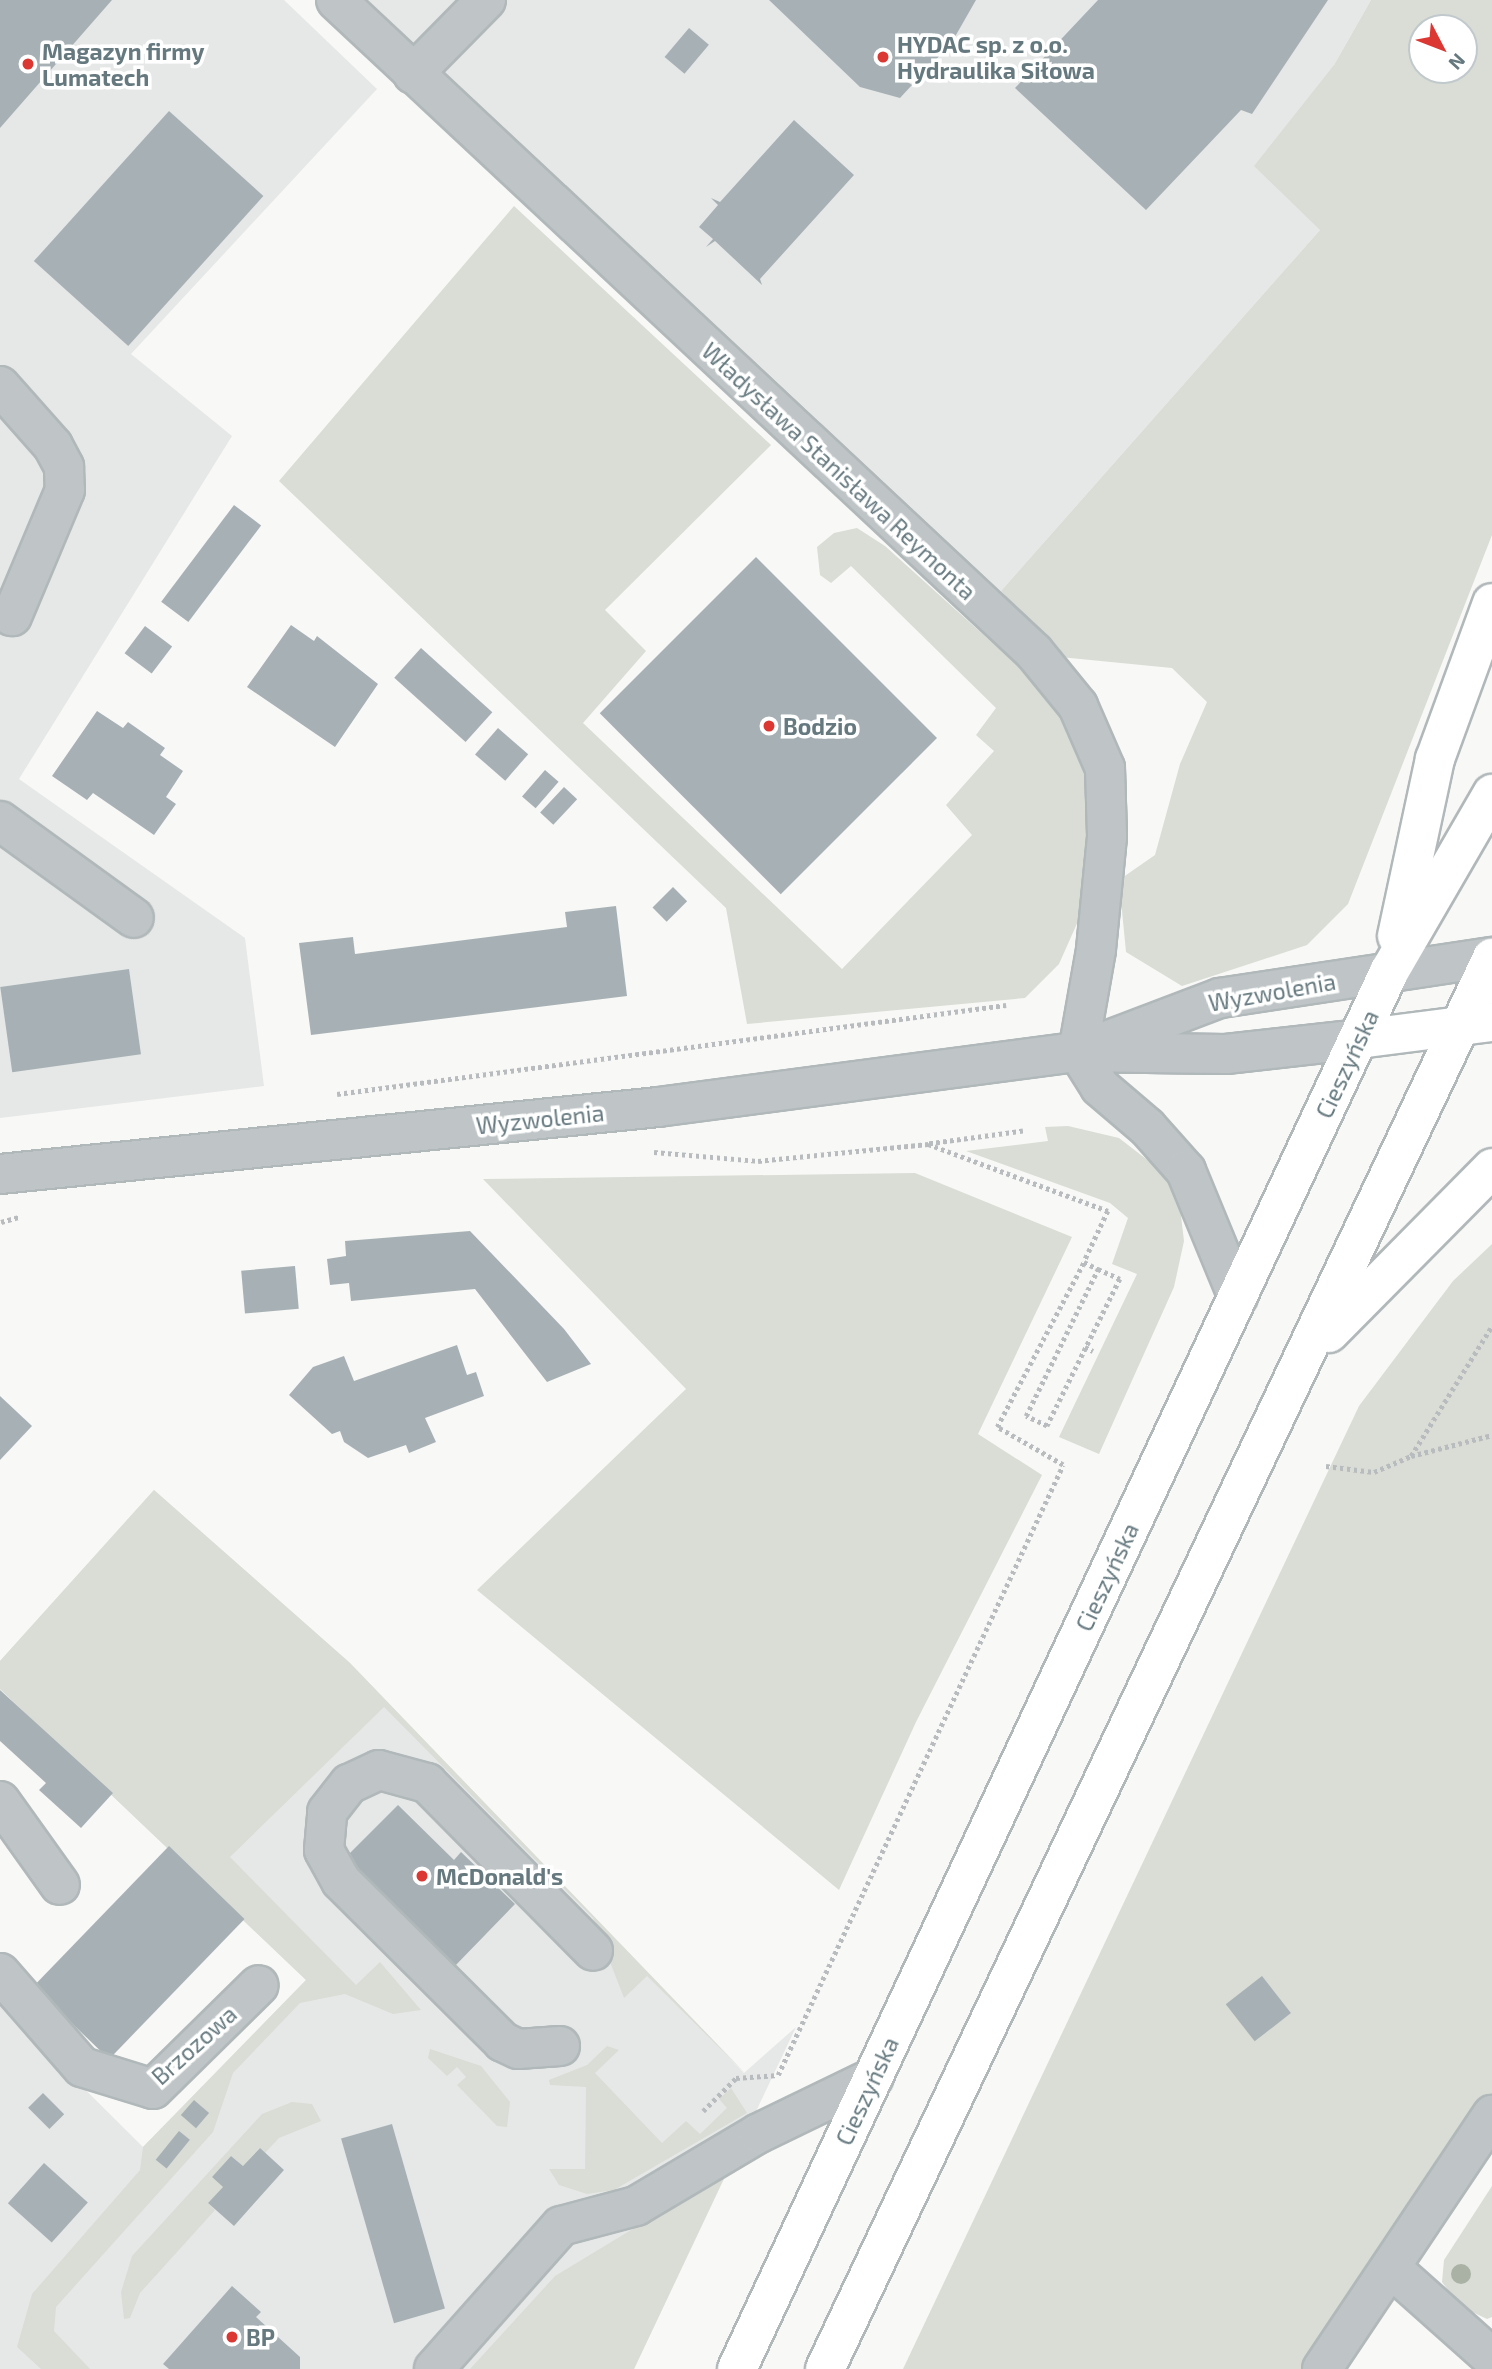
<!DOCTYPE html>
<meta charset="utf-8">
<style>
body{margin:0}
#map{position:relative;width:1492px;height:2369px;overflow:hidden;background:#f8f8f6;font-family:"Exo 2",sans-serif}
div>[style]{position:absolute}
.built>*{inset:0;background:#e6e8e7}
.green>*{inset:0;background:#d9ddd5}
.building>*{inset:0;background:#a7b1b5;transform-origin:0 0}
.path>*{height:4.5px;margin-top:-2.25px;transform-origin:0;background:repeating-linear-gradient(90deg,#b8bcbe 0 3.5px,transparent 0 7px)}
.roads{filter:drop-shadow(2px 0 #b1b8ba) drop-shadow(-2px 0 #b1b8ba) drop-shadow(0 2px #b1b8ba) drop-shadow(0 -2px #b1b8ba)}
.minor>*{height:38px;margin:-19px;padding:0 19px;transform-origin:19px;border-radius:19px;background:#bfc5c7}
.major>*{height:38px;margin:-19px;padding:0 19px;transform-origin:19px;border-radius:19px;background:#fff}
.trees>*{width:20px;height:20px;margin:-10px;border-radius:50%;background:#aab2a5}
.dots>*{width:19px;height:19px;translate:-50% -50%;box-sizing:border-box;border:4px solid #fff;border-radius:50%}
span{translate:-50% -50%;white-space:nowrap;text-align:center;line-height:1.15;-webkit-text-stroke:7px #fff;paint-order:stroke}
.poi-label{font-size:23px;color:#65797f;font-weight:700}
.left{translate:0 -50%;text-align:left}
.street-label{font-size:23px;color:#65797f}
.north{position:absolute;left:1408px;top:14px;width:70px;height:70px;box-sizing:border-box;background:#fff;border:2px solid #c1c9cc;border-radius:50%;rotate:132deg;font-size:19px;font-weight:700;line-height:28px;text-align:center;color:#65797f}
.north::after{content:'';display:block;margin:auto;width:24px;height:32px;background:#db3733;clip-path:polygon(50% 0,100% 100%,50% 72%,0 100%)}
</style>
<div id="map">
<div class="built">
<div style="clip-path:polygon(0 0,284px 0,377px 89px,131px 354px,232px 436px,19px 779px,245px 938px,264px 1086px,0 1118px)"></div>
<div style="clip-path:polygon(368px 0,1371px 0,1334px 65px,1320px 230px,1001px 591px)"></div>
<div style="clip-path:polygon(154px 1490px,350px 1663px,744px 2073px,796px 2027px,634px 2369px,0 2369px,0 2005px,143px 2147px,306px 1980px,0 1689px,0 1661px)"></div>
</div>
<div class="green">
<div style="clip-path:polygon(evenodd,1371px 0,1492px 0,1492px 535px,1348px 904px,1307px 945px,1182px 986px,1126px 952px,1119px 880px,1155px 855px,1180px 764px,1207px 702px,1172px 668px,1060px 657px,1001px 591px,1320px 230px,1254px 166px,1334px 65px,1371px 0,1422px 28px,1464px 28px,1464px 70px,1422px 70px,1422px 28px)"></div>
<div style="clip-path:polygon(514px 206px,771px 445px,605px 610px,646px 651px,583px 723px,842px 969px,972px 835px,946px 805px,994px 751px,976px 735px,996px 708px,851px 566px,831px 583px,820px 575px,817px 547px,834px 533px,857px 528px,885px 546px,1018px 666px,1069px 723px,1085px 776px,1091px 892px,1059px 964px,1025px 998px,747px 1024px,726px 908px,279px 481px)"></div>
<div style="clip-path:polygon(1068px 1126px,1119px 1138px,1159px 1169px,1179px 1199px,1184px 1241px,1174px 1287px,1099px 1454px,1059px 1437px,1137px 1274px,1112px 1264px,1128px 1218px,1110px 1203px,966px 1151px,1048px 1141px,1045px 1127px)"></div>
<div style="clip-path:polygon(915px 1173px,1072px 1237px,978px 1434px,1042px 1475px,916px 1722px,839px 1890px,477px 1590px,686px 1389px,483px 1179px)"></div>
<div style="clip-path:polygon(1492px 1244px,1492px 2094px,1394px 2249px,1305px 2369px,903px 2369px,1359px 1406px,1453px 1281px)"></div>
<div style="clip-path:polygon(154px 1490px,350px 1663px,745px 2073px,647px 1976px,624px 1998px,593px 1918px,384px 1707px,230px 1857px,356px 1985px,380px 1962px,421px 2010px,393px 2014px,345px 1994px,300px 2003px,233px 2073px,213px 2132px,56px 2307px,54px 2331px,90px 2369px,41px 2369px,17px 2347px,32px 2294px,140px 2170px,143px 2147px,306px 1980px,0 1689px,0 1661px)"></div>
<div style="clip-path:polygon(607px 2046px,619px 2050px,595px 2073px,662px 2143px,686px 2121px,700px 2134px,727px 2108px,719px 2099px,731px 2088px,747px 2113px,614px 2190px,587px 2194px,559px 2185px,549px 2169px,585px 2169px,586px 2087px,550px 2085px,549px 2080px,587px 2065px)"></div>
<div style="clip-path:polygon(430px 2049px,481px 2066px,510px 2102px,507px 2127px,497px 2126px,457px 2085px,466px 2077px,457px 2067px,447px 2076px,428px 2058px)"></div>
<div style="clip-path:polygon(292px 2102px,312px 2104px,321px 2121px,279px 2138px,265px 2153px,259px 2148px,243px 2166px,231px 2156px,212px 2177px,223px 2187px,208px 2203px,215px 2210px,140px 2293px,130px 2318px,124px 2319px,121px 2292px,132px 2256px,262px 2114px)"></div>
<div style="clip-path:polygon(727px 2172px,634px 2369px,470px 2369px,555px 2276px)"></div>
<div style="clip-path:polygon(1492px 2186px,1492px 2317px,1487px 2319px,1460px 2306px,1442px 2282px,1444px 2260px)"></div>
</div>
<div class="building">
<div style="clip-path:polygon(0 0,112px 0,0 128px)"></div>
<div style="clip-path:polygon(769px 0,976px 0,952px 42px,921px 76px,913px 72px,906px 81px,912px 85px,900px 98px,860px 87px)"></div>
<div style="clip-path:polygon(1098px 0,1328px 0,1252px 114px,1241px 110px,1146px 210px,1015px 88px)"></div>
<div style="left:689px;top:28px;width:26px;height:38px;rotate:40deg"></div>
<div style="left:169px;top:111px;width:127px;height:202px;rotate:42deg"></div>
<div style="clip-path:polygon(794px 120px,854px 175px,760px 279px,762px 285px,715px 241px,706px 247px,713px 239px,699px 227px,718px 205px,711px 198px,720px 202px)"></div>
<div style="left:234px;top:505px;width:34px;height:121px;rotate:37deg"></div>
<div style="left:756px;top:557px;width:256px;height:221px;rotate:45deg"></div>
<div style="clip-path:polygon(291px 625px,314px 641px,317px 636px,378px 684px,335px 747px,247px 687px)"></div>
<div style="left:145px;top:626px;width:34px;height:34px;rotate:37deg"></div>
<div style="left:421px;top:648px;width:96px;height:40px;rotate:42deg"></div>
<div style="clip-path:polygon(97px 711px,123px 728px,128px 722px,165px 748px,160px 755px,183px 771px,166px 797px,176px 804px,154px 835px,93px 793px,87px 800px,52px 776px)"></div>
<div style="left:498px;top:728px;width:40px;height:35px;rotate:41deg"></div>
<div style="left:545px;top:770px;width:18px;height:35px;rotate:41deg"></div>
<div style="left:564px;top:787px;width:18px;height:35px;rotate:43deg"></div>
<div style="left:673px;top:887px;width:20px;height:29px;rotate:45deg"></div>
<div style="clip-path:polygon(616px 906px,627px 996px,311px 1035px,299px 943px,353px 937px,355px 954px,567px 927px,565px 912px)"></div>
<div style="left:129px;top:969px;width:86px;height:130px;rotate:82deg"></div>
<div style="clip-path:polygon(470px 1231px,564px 1329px,591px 1364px,547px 1382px,475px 1289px,351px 1301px,349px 1283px,330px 1285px,327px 1259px,346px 1256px,345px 1241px)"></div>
<div style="left:295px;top:1266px;width:43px;height:54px;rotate:85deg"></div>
<div style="clip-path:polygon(457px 1345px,467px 1375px,476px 1372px,484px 1396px,425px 1418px,436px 1442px,409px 1453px,406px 1445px,368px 1458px,344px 1442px,340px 1431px,332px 1434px,289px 1395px,313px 1367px,344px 1356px,354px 1381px)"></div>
<div style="clip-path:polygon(0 1396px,32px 1426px,0 1460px)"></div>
<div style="clip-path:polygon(0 1690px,113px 1793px,81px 1828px,39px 1790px,46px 1783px,0 1741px)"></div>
<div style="clip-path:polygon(398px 1805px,454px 1860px,461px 1852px,515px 1904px,453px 1968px,343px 1860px)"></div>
<div style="left:169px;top:1846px;width:105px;height:195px;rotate:44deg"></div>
<div style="left:1262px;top:1976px;width:47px;height:46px;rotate:52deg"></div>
<div style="left:43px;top:2093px;width:30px;height:21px;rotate:45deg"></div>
<div style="left:194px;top:2100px;width:20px;height:20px;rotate:41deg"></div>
<div style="left:392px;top:2124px;width:192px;height:53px;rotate:74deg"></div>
<div style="left:179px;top:2131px;width:14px;height:37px;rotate:39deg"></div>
<div style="clip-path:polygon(260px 2148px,284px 2170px,234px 2226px,208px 2203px,223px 2187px,212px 2177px,231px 2156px,243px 2166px)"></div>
<div style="left:44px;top:2163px;width:59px;height:54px;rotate:42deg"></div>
<div style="clip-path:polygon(232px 2286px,261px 2312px,256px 2317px,300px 2357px,300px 2369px,169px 2369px,163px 2364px)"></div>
</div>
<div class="path">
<div style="left:337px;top:1094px;width:675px;rotate:-7.58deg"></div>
<div style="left:1023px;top:1131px;width:96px;rotate:172.2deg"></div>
<div style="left:928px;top:1144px;width:192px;rotate:20.4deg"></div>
<div style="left:1108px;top:1211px;width:56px;rotate:115.2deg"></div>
<div style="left:1084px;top:1262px;width:16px;rotate:27deg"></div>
<div style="left:1098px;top:1269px;width:24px;rotate:24deg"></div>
<div style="left:1120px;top:1279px;width:164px;rotate:116.4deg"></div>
<div style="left:1047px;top:1426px;width:23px;rotate:-155deg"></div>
<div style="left:1026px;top:1416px;width:164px;rotate:-63.9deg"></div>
<div style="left:654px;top:1152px;width:104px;rotate:4.9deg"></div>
<div style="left:758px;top:1161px;width:171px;rotate:-5.7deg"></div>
<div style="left:1px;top:1222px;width:18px;rotate:-16deg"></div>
<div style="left:1085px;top:1347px;width:9px;rotate:27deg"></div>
<div style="left:1411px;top:1456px;width:84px;rotate:-14.5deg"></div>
<div style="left:1326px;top:1466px;width:48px;rotate:7.1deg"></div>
<div style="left:1374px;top:1472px;width:40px;rotate:-23.4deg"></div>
<div style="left:1411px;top:1456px;width:153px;rotate:-58.1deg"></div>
<div style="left:703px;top:2111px;width:47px;rotate:-45deg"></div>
<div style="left:736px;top:2078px;width:42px;rotate:-4.1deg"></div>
<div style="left:778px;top:2075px;width:673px;rotate:-64.96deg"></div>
<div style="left:1063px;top:1465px;width:76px;rotate:-150.1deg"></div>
<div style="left:997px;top:1427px;width:187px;rotate:-62.2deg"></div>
</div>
<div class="roads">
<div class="minor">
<div style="left:336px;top:0;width:955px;rotate:43.05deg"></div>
<div style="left:1034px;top:652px;width:70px;rotate:50.8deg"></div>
<div style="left:1078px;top:706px;width:68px;rotate:66.5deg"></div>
<div style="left:1105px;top:768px;width:69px;rotate:88.3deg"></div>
<div style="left:1107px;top:837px;width:114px;rotate:95.6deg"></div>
<div style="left:1096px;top:950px;width:104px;rotate:100deg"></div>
<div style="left:413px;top:74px;width:104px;rotate:-45.4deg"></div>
<div style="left:0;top:386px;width:80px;rotate:48.5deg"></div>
<div style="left:53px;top:446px;width:24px;rotate:62deg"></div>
<div style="left:64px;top:467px;width:23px;rotate:88deg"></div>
<div style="left:65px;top:490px;width:137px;rotate:112.8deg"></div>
<div style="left:0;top:821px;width:165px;rotate:35.9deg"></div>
<div style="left:1096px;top:1045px;width:133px;rotate:-20.8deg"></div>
<div style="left:1220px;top:998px;width:275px;rotate:-8.6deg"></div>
<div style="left:1078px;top:1052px;width:41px;rotate:57.8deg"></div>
<div style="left:1100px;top:1087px;width:62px;rotate:40.4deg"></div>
<div style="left:1147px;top:1127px;width:59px;rotate:48.4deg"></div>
<div style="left:1186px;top:1171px;width:136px;rotate:67.6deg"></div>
<div style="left:0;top:1174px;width:661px;rotate:-5.81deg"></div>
<div style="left:658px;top:1107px;width:424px;rotate:-7.5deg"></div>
<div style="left:1078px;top:1052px;width:148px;rotate:0.8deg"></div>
<div style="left:1226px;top:1054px;width:134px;rotate:-6.4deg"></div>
<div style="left:0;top:1801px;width:103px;rotate:54.5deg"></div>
<div style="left:0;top:1973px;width:125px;rotate:48.9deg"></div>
<div style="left:82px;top:2067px;width:74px;rotate:17.2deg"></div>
<div style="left:153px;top:2089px;width:148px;rotate:-44.5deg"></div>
<div style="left:560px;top:2046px;width:42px;rotate:175.9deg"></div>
<div style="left:518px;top:2049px;width:17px;rotate:-155deg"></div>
<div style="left:503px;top:2042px;width:228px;rotate:-135.2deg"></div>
<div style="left:341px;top:1881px;width:35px;rotate:-119deg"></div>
<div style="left:324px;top:1850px;width:38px;rotate:-85deg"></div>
<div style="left:327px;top:1812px;width:36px;rotate:-52deg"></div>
<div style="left:349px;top:1784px;width:33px;rotate:-25deg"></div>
<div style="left:379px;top:1770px;width:50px;rotate:15.2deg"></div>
<div style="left:427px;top:1783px;width:236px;rotate:45.3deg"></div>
<div style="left:1391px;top:2268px;width:135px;rotate:41.7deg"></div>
<div style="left:434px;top:2369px;width:191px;rotate:-48.4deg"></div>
<div style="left:561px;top:2226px;width:78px;rotate:-14.9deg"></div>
<div style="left:636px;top:2206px;width:143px;rotate:-30.7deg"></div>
<div style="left:759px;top:2133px;width:127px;rotate:-25.8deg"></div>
<div style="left:1322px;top:2369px;width:306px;rotate:-56.2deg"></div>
</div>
<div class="major">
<div style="left:1397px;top:936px;width:181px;rotate:-77.9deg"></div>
<div style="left:1435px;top:759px;width:166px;rotate:-69.9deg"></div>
<div style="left:1359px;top:1039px;width:134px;rotate:-7.3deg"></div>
<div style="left:1329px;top:1333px;width:232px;rotate:-45.3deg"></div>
<div style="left:737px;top:2369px;width:1542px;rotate:-64.98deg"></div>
<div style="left:1389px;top:972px;width:206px;rotate:-59.9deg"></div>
<div style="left:825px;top:2369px;width:1561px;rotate:-64.7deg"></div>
</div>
</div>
<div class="trees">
<div style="left:1461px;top:2274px"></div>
</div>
<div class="dots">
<div style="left:883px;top:57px;background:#db3733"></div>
<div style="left:28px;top:64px;background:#db3733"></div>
<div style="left:769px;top:726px;background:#db3733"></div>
<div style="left:422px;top:1876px;background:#db3733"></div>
<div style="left:232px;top:2337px;background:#db3733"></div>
</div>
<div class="poi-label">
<span class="left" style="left:897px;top:57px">HYDAC sp. z o.o.<br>Hydraulika Siłowa</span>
<span class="left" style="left:42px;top:64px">Magazyn firmy<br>Lumatech</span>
<span class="left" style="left:783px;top:726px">Bodzio</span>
<span class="left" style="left:436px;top:1876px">McDonald's</span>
<span class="left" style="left:246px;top:2337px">BP</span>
</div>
<div class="street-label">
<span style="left:839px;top:471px;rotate:43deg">Władysława Stanisława Reymonta</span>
<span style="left:1272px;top:992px;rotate:-10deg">Wyzwolenia</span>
<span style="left:1347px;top:1064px;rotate:-65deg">Cieszyńska</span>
<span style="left:540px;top:1119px;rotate:-6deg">Wyzwolenia</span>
<span style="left:1107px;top:1577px;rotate:-65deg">Cieszyńska</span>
<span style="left:194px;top:2045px;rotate:-42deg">Brzozowa</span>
<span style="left:867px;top:2091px;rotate:-65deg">Cieszyńska</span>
</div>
<div class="north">N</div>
</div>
